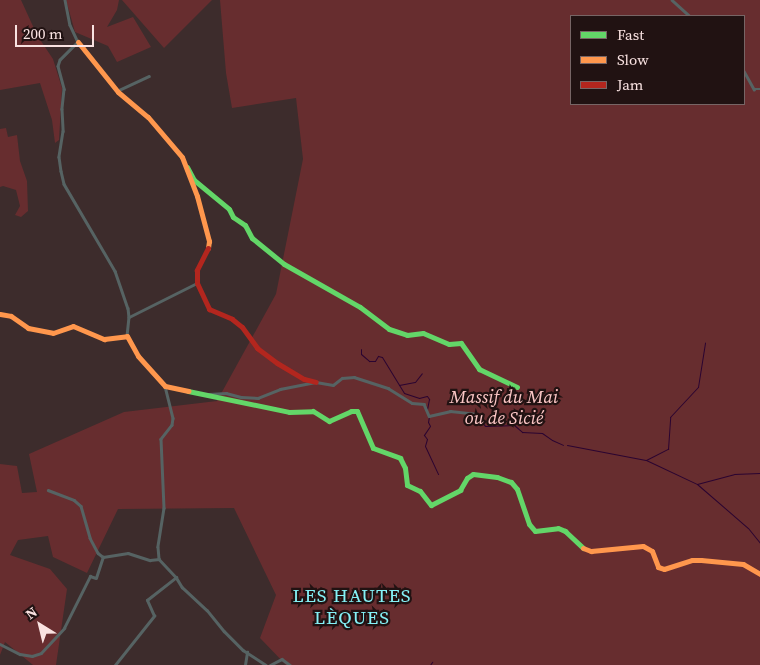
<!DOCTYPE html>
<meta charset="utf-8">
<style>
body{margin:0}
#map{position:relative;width:760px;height:665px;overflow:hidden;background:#3d2c2c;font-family:"Source Serif 4",serif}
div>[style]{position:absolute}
.green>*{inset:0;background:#672d2f}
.stream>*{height:1px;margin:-0.5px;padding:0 0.5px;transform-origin:0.5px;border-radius:0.5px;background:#2b0431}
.street>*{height:2.5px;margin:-1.25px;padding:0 1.25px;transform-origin:1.25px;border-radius:1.25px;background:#566363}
.fast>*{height:5px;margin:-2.5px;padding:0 2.5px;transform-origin:2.5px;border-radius:2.5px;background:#63d668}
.slow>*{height:5px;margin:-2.5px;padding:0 2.5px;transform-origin:2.5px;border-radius:2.5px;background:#ff974d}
.jam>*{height:5px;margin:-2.5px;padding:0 2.5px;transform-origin:2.5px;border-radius:2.5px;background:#b3261e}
span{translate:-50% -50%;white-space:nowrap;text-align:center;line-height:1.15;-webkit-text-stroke:4.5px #211212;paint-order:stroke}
.park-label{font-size:18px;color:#fcc7c6;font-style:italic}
.neighbourhood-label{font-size:19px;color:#85f1f6;letter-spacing:1px}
.legend{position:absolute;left:570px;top:15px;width:175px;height:90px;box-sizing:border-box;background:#211212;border:1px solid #776565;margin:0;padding:6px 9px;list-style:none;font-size:15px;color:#f9e2e1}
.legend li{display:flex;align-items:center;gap:10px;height:25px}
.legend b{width:25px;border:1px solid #776565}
.north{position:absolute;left:15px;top:600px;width:50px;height:50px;-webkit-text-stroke:4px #211212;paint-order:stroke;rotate:324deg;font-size:14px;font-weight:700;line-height:20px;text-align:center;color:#f9e2e1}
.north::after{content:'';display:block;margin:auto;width:18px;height:22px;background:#f9e2e1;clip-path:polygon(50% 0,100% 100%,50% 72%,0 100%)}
.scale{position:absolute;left:15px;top:25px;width:79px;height:22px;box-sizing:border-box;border:2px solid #f9e2e1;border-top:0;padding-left:6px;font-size:15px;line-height:18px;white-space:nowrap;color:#f9e2e1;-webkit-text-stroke:4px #211212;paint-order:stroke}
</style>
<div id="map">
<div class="green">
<div style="clip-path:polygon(0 0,21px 0,37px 35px,53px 59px,62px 88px,59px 140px,55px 143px,52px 120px,40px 83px,0 90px)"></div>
<div style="clip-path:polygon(66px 0,119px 0,117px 10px,107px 27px,133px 17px,151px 47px,117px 62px,108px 46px,75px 32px)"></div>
<div style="clip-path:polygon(122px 0,212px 0,164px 48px)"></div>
<div style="clip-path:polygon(evenodd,220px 0,760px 0,760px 665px,286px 665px,260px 638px,276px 595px,234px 508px,118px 509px,87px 573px,53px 557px,48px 536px,18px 540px,10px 555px,50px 569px,67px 589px,56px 665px,33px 665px,5px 642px,0 655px,0 464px,17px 466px,22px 493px,37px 492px,29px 454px,124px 412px,217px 401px,276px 294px,303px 159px,296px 98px,232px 108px,226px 73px,220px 0,571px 16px,744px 16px,744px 104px,571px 104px,571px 16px)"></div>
<div style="clip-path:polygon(6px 128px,8px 137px,17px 135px,20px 161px,27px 181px,28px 211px,21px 217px,15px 215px,20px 206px,16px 190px,3px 186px,0 187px,0 129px)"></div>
</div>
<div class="stream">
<div style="left:361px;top:349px;width:5px;rotate:90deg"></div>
<div style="left:361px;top:354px;width:11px;rotate:41deg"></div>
<div style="left:369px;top:361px;width:6px"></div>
<div style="left:375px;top:361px;width:6px;rotate:-59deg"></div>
<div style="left:378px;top:356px;width:4px;rotate:14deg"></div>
<div style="left:382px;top:357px;width:42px;rotate:58.6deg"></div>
<div style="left:404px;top:393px;width:16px;rotate:18deg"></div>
<div style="left:419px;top:398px;width:8px;rotate:-14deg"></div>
<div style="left:427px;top:396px;width:4px;rotate:56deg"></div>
<div style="left:429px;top:399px;width:10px;rotate:101deg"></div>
<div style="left:399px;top:385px;width:16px;rotate:-11deg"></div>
<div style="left:415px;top:382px;width:11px;rotate:-52deg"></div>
<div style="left:429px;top:416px;width:6px;rotate:99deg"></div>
<div style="left:428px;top:422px;width:4px;rotate:63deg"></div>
<div style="left:430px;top:426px;width:11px;rotate:124deg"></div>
<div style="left:424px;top:435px;width:5px;rotate:53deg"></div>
<div style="left:427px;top:439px;width:7px;rotate:106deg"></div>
<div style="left:425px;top:446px;width:31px;rotate:65deg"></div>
<div style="left:478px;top:417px;width:11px;rotate:52deg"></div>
<div style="left:485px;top:426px;width:29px;rotate:-2deg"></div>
<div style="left:514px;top:425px;width:11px;rotate:41deg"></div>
<div style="left:522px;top:432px;width:20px;rotate:3deg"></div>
<div style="left:542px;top:433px;width:12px;rotate:35deg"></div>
<div style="left:552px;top:440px;width:12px;rotate:24deg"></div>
<div style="left:567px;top:445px;width:80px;rotate:10.8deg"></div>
<div style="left:646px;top:460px;width:56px;rotate:25.2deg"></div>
<div style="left:697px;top:484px;width:67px;rotate:40.8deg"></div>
<div style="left:748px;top:528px;width:19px;rotate:51deg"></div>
<div style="left:646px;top:460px;width:25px;rotate:-27deg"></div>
<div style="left:668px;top:449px;width:32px;rotate:-86deg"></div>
<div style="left:670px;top:417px;width:41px;rotate:-47deg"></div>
<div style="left:698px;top:387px;width:45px;rotate:-81deg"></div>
<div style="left:697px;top:484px;width:38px;rotate:-15deg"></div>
<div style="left:734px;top:474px;width:26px;rotate:-2deg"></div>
<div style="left:430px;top:665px;width:4px;rotate:-56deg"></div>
</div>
<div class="street">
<div style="left:65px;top:0;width:25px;rotate:79deg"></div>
<div style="left:70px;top:25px;width:19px;rotate:65deg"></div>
<div style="left:78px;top:42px;width:25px;rotate:135deg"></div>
<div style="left:60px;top:60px;width:6px;rotate:108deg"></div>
<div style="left:58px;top:66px;width:24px;rotate:75deg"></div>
<div style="left:64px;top:89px;width:20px;rotate:96deg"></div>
<div style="left:62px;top:109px;width:22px;rotate:87deg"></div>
<div style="left:63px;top:131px;width:26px;rotate:99deg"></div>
<div style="left:59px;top:157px;width:14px;rotate:82deg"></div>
<div style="left:61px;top:171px;width:13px;rotate:77deg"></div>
<div style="left:64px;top:184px;width:101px;rotate:59.6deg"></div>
<div style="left:115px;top:271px;width:39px;rotate:71deg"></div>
<div style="left:128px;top:308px;width:9px;rotate:84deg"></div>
<div style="left:129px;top:317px;width:19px;rotate:96deg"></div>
<div style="left:672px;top:0;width:24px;rotate:42deg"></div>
<div style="left:744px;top:71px;width:21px;rotate:61deg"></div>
<div style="left:754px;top:89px;width:6px"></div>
<div style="left:117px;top:91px;width:35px;rotate:-25deg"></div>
<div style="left:129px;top:317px;width:76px;rotate:-26.6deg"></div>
<div style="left:165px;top:386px;width:33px;rotate:76deg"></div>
<div style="left:173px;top:418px;width:7px;rotate:98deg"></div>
<div style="left:172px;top:425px;width:18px;rotate:128deg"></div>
<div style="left:161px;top:439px;width:69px;rotate:87.5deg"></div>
<div style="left:164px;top:508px;width:39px;rotate:99deg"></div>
<div style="left:158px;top:547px;width:12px;rotate:85deg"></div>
<div style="left:159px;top:559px;width:25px;rotate:47deg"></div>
<div style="left:176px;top:577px;width:12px;rotate:59deg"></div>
<div style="left:182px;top:587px;width:34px;rotate:43deg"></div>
<div style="left:207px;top:610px;width:27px;rotate:51deg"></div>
<div style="left:224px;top:631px;width:27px;rotate:45deg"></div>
<div style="left:243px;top:650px;width:27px;rotate:33deg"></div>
<div style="left:209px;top:394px;width:17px;rotate:-3deg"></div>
<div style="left:226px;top:393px;width:16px;rotate:15deg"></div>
<div style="left:241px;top:397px;width:17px;rotate:3deg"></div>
<div style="left:258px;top:398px;width:24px;rotate:-22deg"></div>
<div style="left:280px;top:389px;width:37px;rotate:-11deg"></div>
<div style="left:316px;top:382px;width:17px;rotate:10deg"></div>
<div style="left:333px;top:385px;width:11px;rotate:-38deg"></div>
<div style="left:342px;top:378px;width:12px;rotate:-5deg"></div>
<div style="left:354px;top:377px;width:36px;rotate:18deg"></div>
<div style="left:388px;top:388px;width:28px;rotate:32deg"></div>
<div style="left:412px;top:403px;width:12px;rotate:5deg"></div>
<div style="left:424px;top:404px;width:13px;rotate:67deg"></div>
<div style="left:429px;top:416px;width:22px;rotate:-13deg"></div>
<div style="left:450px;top:411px;width:27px;rotate:6deg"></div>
<div style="left:48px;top:490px;width:28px;rotate:21deg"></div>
<div style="left:74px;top:500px;width:9px;rotate:41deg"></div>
<div style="left:81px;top:506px;width:33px;rotate:74deg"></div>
<div style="left:90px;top:538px;width:17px;rotate:62deg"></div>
<div style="left:98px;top:553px;width:6px;rotate:39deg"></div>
<div style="left:0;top:644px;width:22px;rotate:27deg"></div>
<div style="left:20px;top:654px;width:12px;rotate:9deg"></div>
<div style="left:32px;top:656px;width:9px;rotate:-18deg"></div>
<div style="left:41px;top:653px;width:34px;rotate:-47deg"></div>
<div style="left:64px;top:628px;width:58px;rotate:-63.4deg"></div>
<div style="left:90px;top:576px;width:6px;rotate:18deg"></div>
<div style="left:96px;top:578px;width:22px;rotate:-72deg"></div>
<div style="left:103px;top:557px;width:25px;rotate:-9deg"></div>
<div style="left:128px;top:553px;width:23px;rotate:18deg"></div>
<div style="left:150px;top:560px;width:9px;rotate:-6deg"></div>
<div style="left:115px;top:665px;width:63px;rotate:-51.5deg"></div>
<div style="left:154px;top:616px;width:17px;rotate:-114deg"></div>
<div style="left:147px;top:600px;width:37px;rotate:-38deg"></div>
<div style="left:245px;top:665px;width:13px;rotate:-81deg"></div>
<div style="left:270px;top:665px;width:13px;rotate:-27deg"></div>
<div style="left:282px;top:659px;width:10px;rotate:37deg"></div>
</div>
<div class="fast">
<div style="left:187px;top:167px;width:15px;rotate:62deg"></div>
<div style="left:194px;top:180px;width:45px;rotate:39.6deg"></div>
<div style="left:229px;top:209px;width:9px;rotate:63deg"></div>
<div style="left:233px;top:217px;width:14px;rotate:34deg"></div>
<div style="left:245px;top:225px;width:15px;rotate:62deg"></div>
<div style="left:252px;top:238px;width:41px;rotate:39.1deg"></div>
<div style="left:284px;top:264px;width:87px;rotate:29.5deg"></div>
<div style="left:360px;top:307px;width:36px;rotate:37deg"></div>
<div style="left:389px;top:329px;width:19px;rotate:18deg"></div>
<div style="left:407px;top:335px;width:16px;rotate:-7deg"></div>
<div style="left:423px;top:333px;width:28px;rotate:23deg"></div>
<div style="left:449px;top:344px;width:12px;rotate:-5deg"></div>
<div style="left:461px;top:343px;width:32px;rotate:55deg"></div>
<div style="left:479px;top:369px;width:42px;rotate:25.3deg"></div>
<div style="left:188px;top:391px;width:103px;rotate:11.7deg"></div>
<div style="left:289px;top:412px;width:24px;rotate:-2deg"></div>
<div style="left:313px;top:411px;width:19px;rotate:32deg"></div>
<div style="left:329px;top:421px;width:24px;rotate:-24deg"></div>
<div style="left:351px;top:411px;width:6px"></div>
<div style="left:357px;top:411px;width:40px;rotate:66.6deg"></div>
<div style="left:373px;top:448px;width:29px;rotate:20deg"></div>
<div style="left:400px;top:458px;width:11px;rotate:63deg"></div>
<div style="left:405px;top:468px;width:17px;rotate:83deg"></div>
<div style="left:407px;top:485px;width:14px;rotate:25deg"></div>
<div style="left:420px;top:491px;width:18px;rotate:52deg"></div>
<div style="left:431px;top:505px;width:33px;rotate:-27deg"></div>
<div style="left:460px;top:490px;width:14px;rotate:-60deg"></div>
<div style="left:467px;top:478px;width:7px;rotate:-34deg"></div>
<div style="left:473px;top:474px;width:24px;rotate:7deg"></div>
<div style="left:497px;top:477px;width:15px;rotate:20deg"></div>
<div style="left:511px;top:482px;width:9px;rotate:49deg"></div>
<div style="left:517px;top:489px;width:37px;rotate:71deg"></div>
<div style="left:529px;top:524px;width:9px;rotate:49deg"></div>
<div style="left:535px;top:531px;width:23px;rotate:-7deg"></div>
<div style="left:558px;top:528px;width:8px;rotate:23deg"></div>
<div style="left:565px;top:531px;width:25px;rotate:43deg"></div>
</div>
<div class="slow">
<div style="left:78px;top:42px;width:64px;rotate:51.3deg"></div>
<div style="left:118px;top:92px;width:39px;rotate:40deg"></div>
<div style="left:148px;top:117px;width:52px;rotate:49.6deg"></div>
<div style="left:182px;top:157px;width:42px;rotate:69deg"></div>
<div style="left:197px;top:196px;width:47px;rotate:75.1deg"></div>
<div style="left:209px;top:241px;width:7px;rotate:98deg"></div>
<div style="left:0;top:314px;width:11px;rotate:10deg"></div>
<div style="left:11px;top:316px;width:21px;rotate:35deg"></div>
<div style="left:28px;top:328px;width:25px;rotate:11deg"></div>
<div style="left:53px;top:333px;width:21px;rotate:-19deg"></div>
<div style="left:73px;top:326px;width:34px;rotate:23deg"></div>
<div style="left:104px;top:339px;width:23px;rotate:-7deg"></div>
<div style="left:127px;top:336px;width:23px;rotate:61deg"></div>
<div style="left:138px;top:356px;width:40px;rotate:48deg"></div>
<div style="left:165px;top:386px;width:24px;rotate:12deg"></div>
<div style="left:583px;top:548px;width:9px;rotate:21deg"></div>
<div style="left:591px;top:551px;width:52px;rotate:-5.5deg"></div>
<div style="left:643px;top:546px;width:10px;rotate:29deg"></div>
<div style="left:652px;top:551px;width:17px;rotate:69deg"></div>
<div style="left:658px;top:567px;width:6px;rotate:18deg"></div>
<div style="left:664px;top:569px;width:29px;rotate:-18deg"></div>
<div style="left:692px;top:560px;width:9px"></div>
<div style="left:701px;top:560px;width:42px;rotate:5.4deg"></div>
<div style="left:743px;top:564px;width:20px;rotate:30deg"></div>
</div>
<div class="jam">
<div style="left:208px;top:248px;width:25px;rotate:117deg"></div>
<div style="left:197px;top:270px;width:13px;rotate:90deg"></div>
<div style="left:197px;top:283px;width:29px;rotate:65deg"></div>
<div style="left:209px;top:309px;width:25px;rotate:23deg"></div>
<div style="left:232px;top:319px;width:13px;rotate:39deg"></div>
<div style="left:242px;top:327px;width:26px;rotate:54deg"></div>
<div style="left:257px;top:348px;width:25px;rotate:37deg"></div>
<div style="left:277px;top:363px;width:31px;rotate:31deg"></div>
<div style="left:304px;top:379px;width:12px;rotate:14deg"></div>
</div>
<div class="park-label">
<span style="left:504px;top:408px">Massif du Mai<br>ou de Sicié</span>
</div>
<div class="neighbourhood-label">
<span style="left:352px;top:607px">LES HAUTES<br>LÈQUES</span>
</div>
<ul class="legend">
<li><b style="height:6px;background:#63d668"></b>Fast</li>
<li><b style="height:6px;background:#ff974d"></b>Slow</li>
<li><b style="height:6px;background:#b3261e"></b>Jam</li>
</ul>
<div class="north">N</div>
<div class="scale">200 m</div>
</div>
